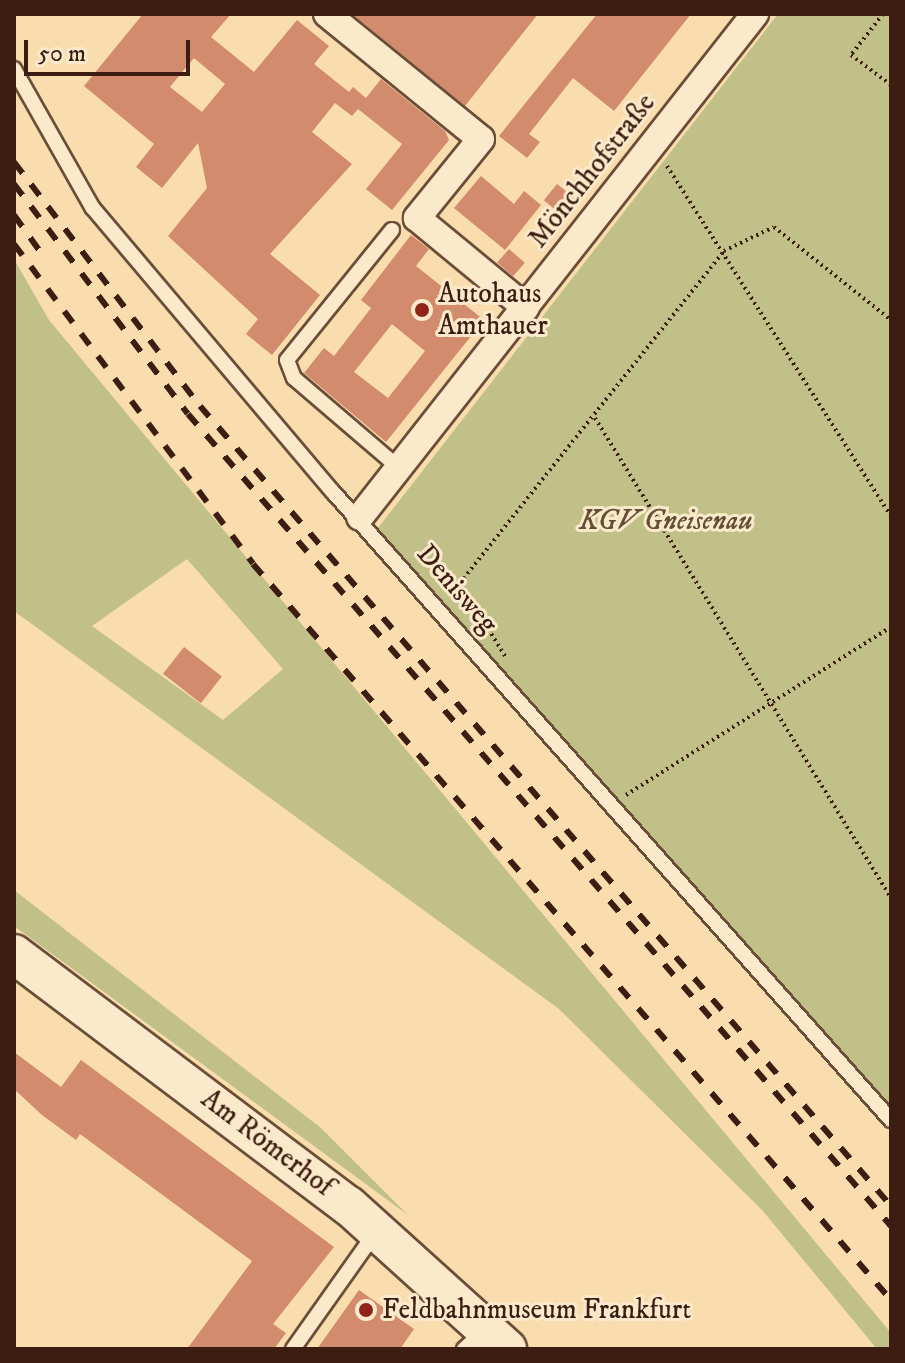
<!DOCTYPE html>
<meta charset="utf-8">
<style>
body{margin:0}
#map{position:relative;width:905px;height:1363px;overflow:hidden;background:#f9ddaf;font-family:"IM FELL DW Pica",serif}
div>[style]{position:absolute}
.green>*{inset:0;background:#c0c088}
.building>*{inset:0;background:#d28b6d;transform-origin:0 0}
.path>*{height:4px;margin-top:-2px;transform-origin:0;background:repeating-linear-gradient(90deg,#3d1d11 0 2px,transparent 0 6px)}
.roads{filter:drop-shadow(2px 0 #6c4d38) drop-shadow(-2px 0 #6c4d38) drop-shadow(0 2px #6c4d38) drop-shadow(0 -2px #6c4d38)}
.service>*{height:14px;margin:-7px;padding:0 7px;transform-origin:7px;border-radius:7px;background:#fbe9cb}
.minor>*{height:26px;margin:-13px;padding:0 13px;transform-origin:13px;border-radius:13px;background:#fbe9cb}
.secondary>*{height:38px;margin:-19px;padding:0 19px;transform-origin:19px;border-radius:19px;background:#fbe9cb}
.rail>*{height:6px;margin-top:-3px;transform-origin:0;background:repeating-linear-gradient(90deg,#3d1d11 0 14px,transparent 0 28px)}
.dots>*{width:22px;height:22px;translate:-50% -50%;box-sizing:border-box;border:4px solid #fbe9cb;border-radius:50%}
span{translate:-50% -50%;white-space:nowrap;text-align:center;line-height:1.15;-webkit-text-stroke:6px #fbe9cb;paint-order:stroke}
.street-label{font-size:28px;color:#3d1d11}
.poi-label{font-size:28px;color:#3d1d11}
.left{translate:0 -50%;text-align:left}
.park-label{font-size:28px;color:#644e35;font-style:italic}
.frame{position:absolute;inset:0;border:16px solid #3d1d11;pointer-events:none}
.scale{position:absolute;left:24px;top:40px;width:166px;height:36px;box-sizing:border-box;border:4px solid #3d1d11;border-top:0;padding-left:10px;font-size:24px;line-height:28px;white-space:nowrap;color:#3d1d11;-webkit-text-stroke:6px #fbe9cb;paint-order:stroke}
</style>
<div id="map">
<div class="green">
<div style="clip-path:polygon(778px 14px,891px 14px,891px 1130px,378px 528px)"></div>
<div style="clip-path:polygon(evenodd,14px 259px,49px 320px,891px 1333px,891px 1349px,877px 1349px,762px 1210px,559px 1009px,14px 611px,14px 259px,187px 559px,283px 669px,223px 720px,92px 626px,187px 559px)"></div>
<div style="clip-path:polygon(14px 890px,321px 1128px,408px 1215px,14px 926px)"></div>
</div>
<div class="building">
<div style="clip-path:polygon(evenodd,143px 14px,231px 14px,211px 37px,254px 72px,297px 20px,329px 46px,314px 64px,349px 92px,353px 87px,366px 98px,381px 79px,445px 131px,449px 140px,392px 210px,366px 189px,402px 144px,358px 109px,352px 116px,335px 103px,312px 132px,352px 164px,270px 254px,320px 295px,272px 355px,246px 334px,258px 319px,168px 236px,207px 188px,198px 143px,162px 188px,136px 167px,154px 144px,84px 86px,143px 14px,194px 58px,225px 84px,202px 112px,170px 87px,194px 58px)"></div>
<div style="clip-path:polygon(352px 14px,538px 14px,465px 106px)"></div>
<div style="clip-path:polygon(597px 14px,691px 14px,614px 111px,573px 78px,529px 134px,540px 142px,527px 158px,499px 136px)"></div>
<div style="clip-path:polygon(481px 176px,514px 204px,524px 191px,541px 205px,505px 250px,454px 208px)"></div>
<div style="left:557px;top:184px;width:22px;height:21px;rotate:39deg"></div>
<div style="clip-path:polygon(evenodd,411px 235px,429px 249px,416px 266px,484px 320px,386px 442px,304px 373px,324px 348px,334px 356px,371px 308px,361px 300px,411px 235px,392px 324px,425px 351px,388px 398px,354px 372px,392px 324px)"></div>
<div style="left:509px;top:249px;width:21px;height:18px;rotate:41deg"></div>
<div style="left:184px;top:647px;width:48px;height:34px;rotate:38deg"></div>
<div style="clip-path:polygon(14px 1052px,61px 1087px,81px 1060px,334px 1247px,273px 1324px,286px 1333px,274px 1349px,187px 1349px,252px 1261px,80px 1134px,76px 1140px,42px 1115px,14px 1089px)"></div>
<div style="clip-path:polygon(359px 1290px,414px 1329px,400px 1349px,317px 1349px)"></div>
</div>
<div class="path">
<div style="left:883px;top:14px;width:52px;rotate:128deg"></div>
<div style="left:851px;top:55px;width:50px;rotate:36.9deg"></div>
<div style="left:667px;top:166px;width:416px;rotate:57.4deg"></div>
<div style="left:595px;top:418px;width:564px;rotate:58.34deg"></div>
<div style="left:505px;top:656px;width:86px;rotate:-121.7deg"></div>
<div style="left:460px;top:583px;width:424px;rotate:-51.5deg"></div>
<div style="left:724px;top:251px;width:55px;rotate:-25.6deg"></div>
<div style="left:774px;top:227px;width:149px;rotate:38.5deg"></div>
<div style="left:626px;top:795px;width:314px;rotate:-32.4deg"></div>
</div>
<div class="roads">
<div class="service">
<div style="left:14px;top:69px;width:159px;rotate:60.5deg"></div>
<div style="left:92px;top:207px;width:373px;rotate:49.8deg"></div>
<div style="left:333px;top:492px;width:840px;rotate:48.38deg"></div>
<div style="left:392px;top:230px;width:167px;rotate:128.9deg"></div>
<div style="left:287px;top:360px;width:19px;rotate:69deg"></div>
<div style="left:294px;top:378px;width:138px;rotate:40.6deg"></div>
<div style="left:293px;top:1349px;width:142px;rotate:-54.7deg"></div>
<div style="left:464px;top:1349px;width:25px;rotate:-42deg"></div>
</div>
<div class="minor">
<div style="left:327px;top:14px;width:198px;rotate:39.1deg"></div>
<div style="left:481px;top:139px;width:102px;rotate:129deg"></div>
<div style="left:417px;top:218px;width:141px;rotate:39.5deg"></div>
<div style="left:360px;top:517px;width:640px;rotate:-51.86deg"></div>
</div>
<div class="secondary">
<div style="left:14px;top:954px;width:419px;rotate:37deg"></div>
<div style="left:349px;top:1206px;width:213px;rotate:42.1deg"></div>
</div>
</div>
<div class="rail">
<div style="left:14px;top:162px;width:307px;rotate:52.7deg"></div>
<div style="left:200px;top:406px;width:1057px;rotate:49.18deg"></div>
<div style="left:14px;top:184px;width:288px;rotate:52.9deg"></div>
<div style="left:188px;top:414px;width:1074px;rotate:49.12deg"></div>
<div style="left:14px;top:215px;width:52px;rotate:54.5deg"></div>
<div style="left:14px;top:244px;width:399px;rotate:53.2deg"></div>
<div style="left:253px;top:564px;width:974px;rotate:49.08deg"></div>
</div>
<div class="dots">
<div style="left:422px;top:310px;background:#8f2418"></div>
<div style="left:366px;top:1310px;background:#8f2418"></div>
</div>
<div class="street-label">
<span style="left:592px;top:171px;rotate:-52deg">Mönchhofstraße</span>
<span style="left:457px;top:589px;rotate:49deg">Denisweg</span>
<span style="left:267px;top:1143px;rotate:37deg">Am Römerhof</span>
</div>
<div class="poi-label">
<span class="left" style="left:438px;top:310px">Autohaus<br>Amthauer</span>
<span class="left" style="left:382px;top:1310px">Feldbahnmuseum Frankfurt</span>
</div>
<div class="park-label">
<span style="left:666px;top:521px">KGV Gneisenau</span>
</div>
<div class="frame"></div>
<div class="scale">50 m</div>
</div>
